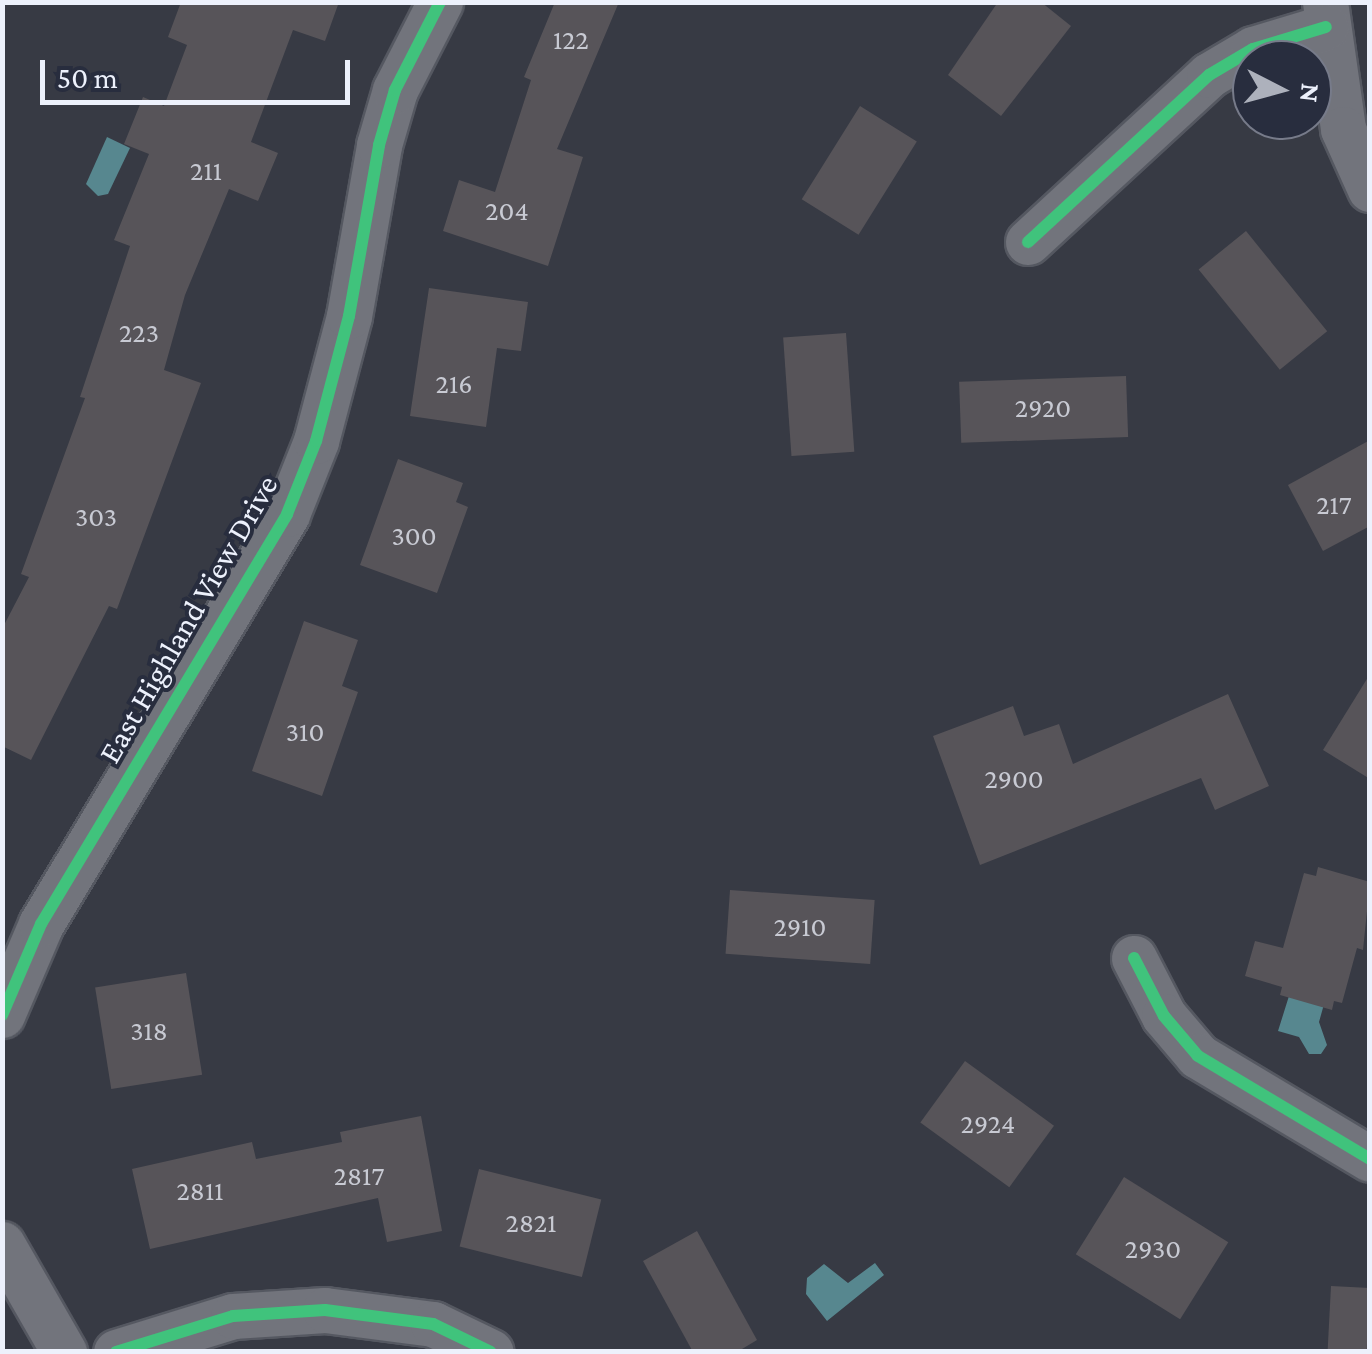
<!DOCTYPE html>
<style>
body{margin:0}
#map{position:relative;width:1372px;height:1354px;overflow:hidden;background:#373a44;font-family:"Crimson Pro",serif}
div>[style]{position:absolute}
.water>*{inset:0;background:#57878f}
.building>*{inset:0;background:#575459;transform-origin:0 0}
.roads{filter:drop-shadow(2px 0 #555861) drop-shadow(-2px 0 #555861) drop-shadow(0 2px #555861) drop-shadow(0 -2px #555861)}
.minor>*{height:45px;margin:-22.5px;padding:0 22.5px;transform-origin:22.5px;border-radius:22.5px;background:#72747c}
.cycleway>*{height:12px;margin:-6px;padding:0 6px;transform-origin:6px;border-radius:6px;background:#40c37c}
span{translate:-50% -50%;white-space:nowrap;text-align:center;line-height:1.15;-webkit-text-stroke:8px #282d3e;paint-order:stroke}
.number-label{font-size:28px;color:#c8cad3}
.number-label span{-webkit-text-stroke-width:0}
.street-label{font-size:32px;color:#edf1fc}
.frame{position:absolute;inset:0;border:5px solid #edf1fc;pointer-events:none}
.north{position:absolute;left:1232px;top:40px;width:100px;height:100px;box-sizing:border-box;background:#282d3e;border:2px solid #777b8a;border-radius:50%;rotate:96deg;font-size:28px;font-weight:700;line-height:40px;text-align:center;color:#edf1fc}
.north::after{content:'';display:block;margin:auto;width:35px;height:45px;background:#adb1bc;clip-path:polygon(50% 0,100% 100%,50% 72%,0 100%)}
.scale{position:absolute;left:40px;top:60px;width:310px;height:45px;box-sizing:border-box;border:5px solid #edf1fc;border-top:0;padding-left:12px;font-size:30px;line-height:35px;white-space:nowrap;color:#edf1fc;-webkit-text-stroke:8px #282d3e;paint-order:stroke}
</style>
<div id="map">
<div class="water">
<div style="clip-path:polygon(107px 137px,130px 148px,108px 194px,98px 196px,86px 184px)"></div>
<div style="clip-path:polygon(1294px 980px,1328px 990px,1319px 1022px,1327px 1045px,1321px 1054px,1309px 1054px,1299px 1037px,1278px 1031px)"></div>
<div style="clip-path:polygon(875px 1263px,884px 1275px,827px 1321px,806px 1294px,807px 1278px,824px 1264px,848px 1283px)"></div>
</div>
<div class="building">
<div style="clip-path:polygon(181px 2px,339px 2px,325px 41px,293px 30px,251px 142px,278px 153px,258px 201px,229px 189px,185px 295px,164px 370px,201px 383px,117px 609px,109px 606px,31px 760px,2px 746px,2px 629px,29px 577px,21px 574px,85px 398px,80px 397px,130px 246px,114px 240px,149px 154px,124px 144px,143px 97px,164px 106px,187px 45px,168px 37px)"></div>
<div style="clip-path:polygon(555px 2px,619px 2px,557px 149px,583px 157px,548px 266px,443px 231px,459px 180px,495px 192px,531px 80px,524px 77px)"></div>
<div style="clip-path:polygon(998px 2px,1041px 2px,1071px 26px,1001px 116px,948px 75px)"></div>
<div style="left:860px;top:106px;width:67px;height:110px;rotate:32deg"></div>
<div style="left:1246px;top:231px;width:129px;height:61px;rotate:51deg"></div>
<div style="clip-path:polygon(429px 288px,528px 302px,521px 351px,497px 348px,486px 427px,410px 416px)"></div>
<div style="left:846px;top:333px;width:119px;height:63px;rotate:86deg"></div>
<div style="left:1126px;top:376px;width:61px;height:167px;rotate:88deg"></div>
<div style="clip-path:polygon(1370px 440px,1370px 526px,1323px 551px,1288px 485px)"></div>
<div style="clip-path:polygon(398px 459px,463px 483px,456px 502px,468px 507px,437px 593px,360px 565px)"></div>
<div style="clip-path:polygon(304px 621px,358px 640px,342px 686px,358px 692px,322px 796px,252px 771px)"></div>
<div style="clip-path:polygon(1370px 674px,1370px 779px,1323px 750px)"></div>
<div style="clip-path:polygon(1228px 694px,1269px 786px,1215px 810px,1201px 778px,980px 865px,933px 736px,1013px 706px,1024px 736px,1059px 724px,1073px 764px)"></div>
<div style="clip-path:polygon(1318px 867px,1370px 882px,1363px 950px,1357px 948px,1342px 1003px,1334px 1001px,1332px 1010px,1280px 995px,1282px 987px,1245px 976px,1255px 941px,1283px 948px,1304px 873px,1316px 876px)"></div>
<div style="left:730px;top:890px;width:145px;height:64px;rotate:4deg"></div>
<div style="left:186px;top:973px;width:103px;height:92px;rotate:81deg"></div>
<div style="left:965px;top:1061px;width:110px;height:76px;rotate:36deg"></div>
<div style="clip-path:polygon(421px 1116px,442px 1231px,387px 1242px,378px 1198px,150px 1249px,132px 1169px,252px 1142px,256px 1159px,342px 1142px,340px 1132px)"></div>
<div style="left:479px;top:1169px;width:126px;height:80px;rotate:14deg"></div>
<div style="left:1124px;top:1177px;width:123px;height:91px;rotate:32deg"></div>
<div style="clip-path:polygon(697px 1231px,757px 1340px,737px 1352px,693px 1352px,643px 1261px)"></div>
<div style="left:1331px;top:1286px;width:39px;height:66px;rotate:3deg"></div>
</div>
<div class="roads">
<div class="minor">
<div style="left:1325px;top:2px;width:128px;rotate:81.9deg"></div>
<div style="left:1343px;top:129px;width:66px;rotate:65.8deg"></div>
<div style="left:1028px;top:242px;width:246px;rotate:-42.7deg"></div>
<div style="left:1209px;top:75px;width:51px;rotate:-30.6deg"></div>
<div style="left:1253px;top:49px;width:76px;rotate:-16.8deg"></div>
<div style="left:1134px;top:958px;width:65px;rotate:62.7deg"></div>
<div style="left:1164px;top:1016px;width:52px;rotate:49.6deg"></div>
<div style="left:1198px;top:1056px;width:200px;rotate:30.9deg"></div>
<div style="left:2px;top:1015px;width:99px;rotate:-66.8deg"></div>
<div style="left:41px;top:924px;width:478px;rotate:-59deg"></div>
<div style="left:287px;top:514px;width:79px;rotate:-68.3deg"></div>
<div style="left:316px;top:441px;width:129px;rotate:-75.2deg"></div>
<div style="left:349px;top:316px;width:174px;rotate:-80deg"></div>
<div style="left:379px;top:145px;width:57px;rotate:-73.8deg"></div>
<div style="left:395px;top:90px;width:99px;rotate:-62.9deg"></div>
<div style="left:2px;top:1244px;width:125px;rotate:60.1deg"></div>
<div style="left:116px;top:1352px;width:122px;rotate:-17.1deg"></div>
<div style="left:233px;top:1316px;width:92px;rotate:-3.7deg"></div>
<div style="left:325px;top:1310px;width:109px;rotate:7.4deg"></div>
<div style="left:433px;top:1324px;width:64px;rotate:25.8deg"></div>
</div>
</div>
<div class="cycleway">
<div style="left:1028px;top:242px;width:246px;rotate:-42.7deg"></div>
<div style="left:1209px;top:75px;width:51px;rotate:-30.6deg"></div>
<div style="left:1253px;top:49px;width:76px;rotate:-16.8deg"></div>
<div style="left:1134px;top:958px;width:65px;rotate:62.7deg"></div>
<div style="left:1164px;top:1016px;width:52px;rotate:49.6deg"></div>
<div style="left:1198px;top:1056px;width:200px;rotate:30.9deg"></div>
<div style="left:2px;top:1015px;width:99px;rotate:-66.8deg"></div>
<div style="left:41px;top:924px;width:478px;rotate:-59deg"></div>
<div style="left:287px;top:514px;width:79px;rotate:-68.3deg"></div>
<div style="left:316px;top:441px;width:129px;rotate:-75.2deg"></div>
<div style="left:349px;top:316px;width:174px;rotate:-80deg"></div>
<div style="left:379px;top:145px;width:57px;rotate:-73.8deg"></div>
<div style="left:395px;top:90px;width:99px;rotate:-62.9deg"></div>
<div style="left:116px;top:1352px;width:122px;rotate:-17.1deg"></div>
<div style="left:233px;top:1316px;width:92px;rotate:-3.7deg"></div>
<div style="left:325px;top:1310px;width:109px;rotate:7.4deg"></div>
<div style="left:433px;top:1324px;width:64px;rotate:25.8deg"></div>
</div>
<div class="number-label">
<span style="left:571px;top:40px">122</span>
<span style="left:206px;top:171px">211</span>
<span style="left:507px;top:211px">204</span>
<span style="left:139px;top:333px">223</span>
<span style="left:454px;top:384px">216</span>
<span style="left:1043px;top:408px">2920</span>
<span style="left:1334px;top:505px">217</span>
<span style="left:96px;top:517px">303</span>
<span style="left:414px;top:536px">300</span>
<span style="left:305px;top:732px">310</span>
<span style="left:1014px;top:779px">2900</span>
<span style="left:800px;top:927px">2910</span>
<span style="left:149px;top:1031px">318</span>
<span style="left:988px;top:1124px">2924</span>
<span style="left:359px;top:1176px">2817</span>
<span style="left:200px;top:1191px">2811</span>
<span style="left:531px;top:1223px">2821</span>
<span style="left:1153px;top:1249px">2930</span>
</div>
<div class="street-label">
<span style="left:188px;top:619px;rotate:-60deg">East Highland View Drive</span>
</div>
<div class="frame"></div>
<div class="north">N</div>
<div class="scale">50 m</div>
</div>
